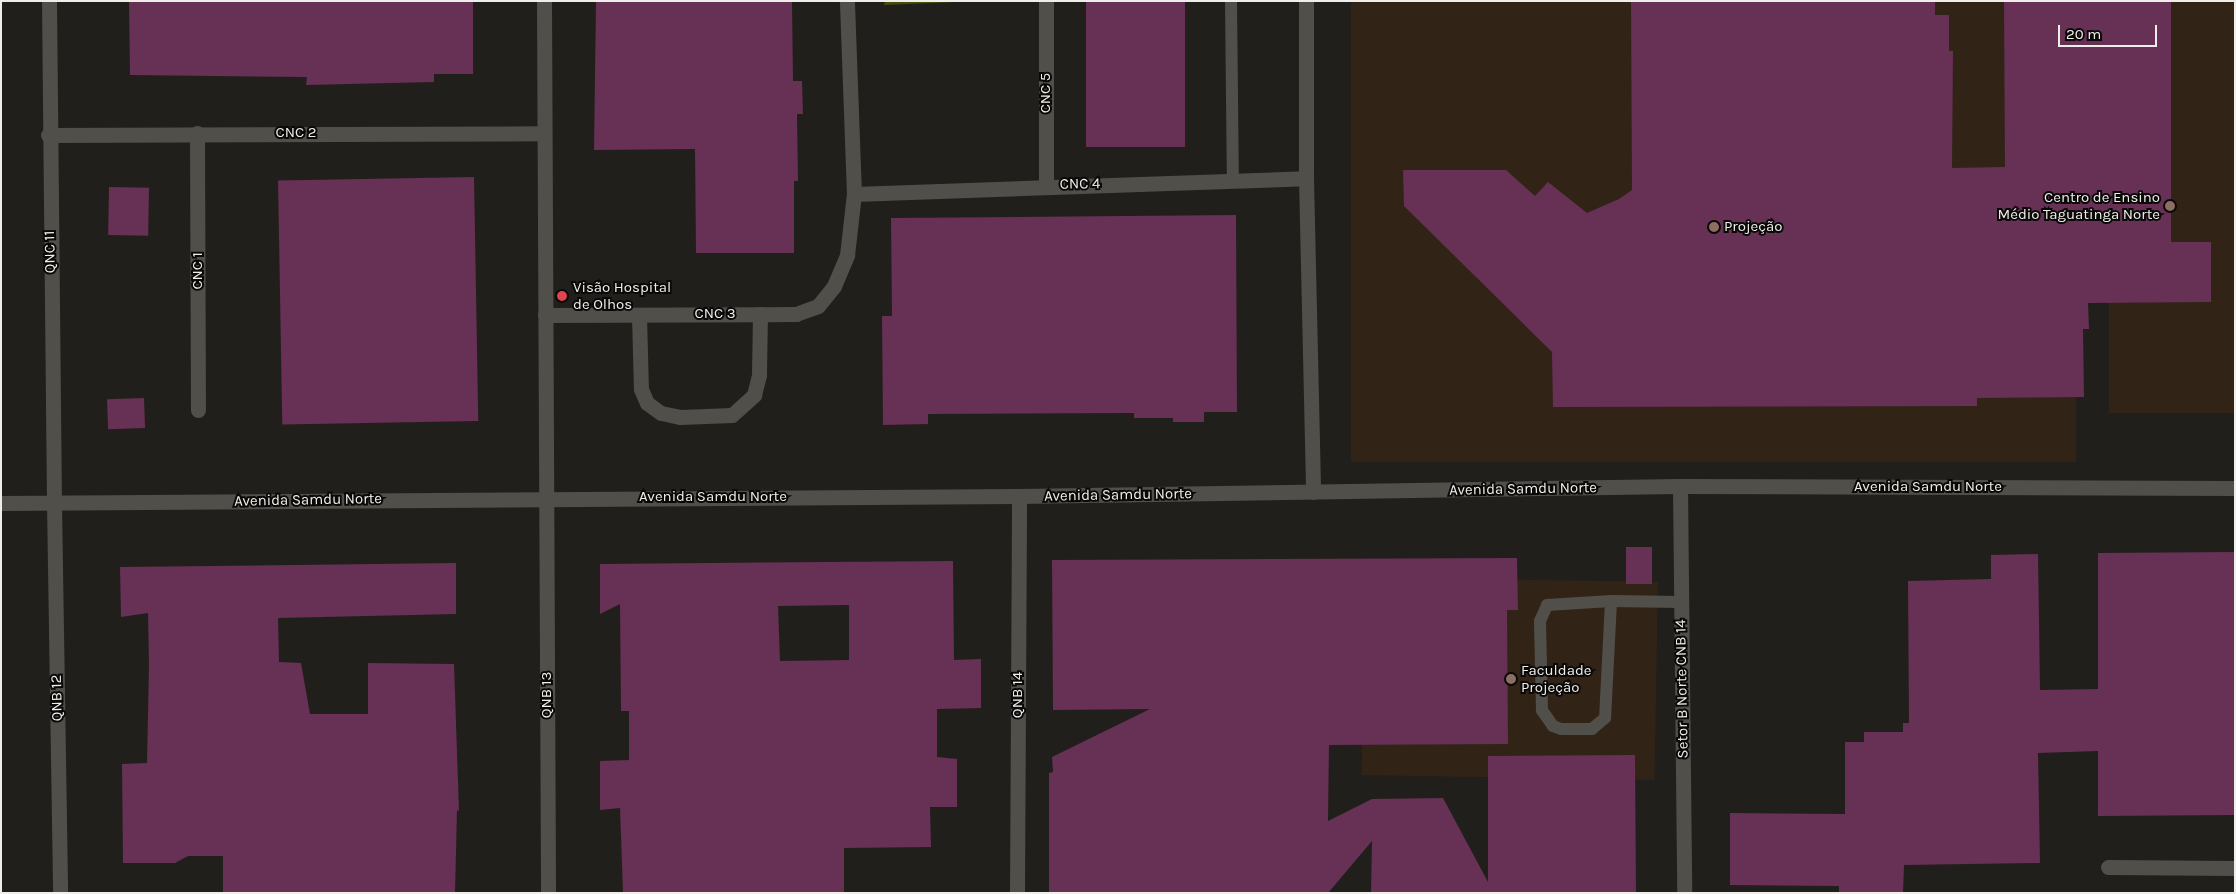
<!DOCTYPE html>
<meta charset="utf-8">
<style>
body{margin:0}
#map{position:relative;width:2236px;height:894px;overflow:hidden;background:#211f1b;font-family:Karla,sans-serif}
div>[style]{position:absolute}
.education>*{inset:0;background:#312417;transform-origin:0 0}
.green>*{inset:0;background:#494b08}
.building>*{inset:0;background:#673055;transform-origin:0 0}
.service>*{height:12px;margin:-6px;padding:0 6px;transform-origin:6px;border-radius:6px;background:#514f4a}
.minor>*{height:15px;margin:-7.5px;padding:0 7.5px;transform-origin:7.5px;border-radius:7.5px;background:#514f4a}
.tertiary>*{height:15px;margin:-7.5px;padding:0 7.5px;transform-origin:7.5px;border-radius:7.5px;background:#514f4a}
.secondary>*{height:15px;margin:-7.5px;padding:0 7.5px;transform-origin:7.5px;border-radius:7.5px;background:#514f4a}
.dots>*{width:14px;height:14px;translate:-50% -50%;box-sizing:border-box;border:2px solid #0a0908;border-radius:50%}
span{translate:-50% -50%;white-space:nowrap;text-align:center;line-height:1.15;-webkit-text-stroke:4px #0a0908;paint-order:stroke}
.street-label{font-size:15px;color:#efeeeb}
.poi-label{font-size:15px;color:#efeeeb}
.right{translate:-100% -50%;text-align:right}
.left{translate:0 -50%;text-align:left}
.frame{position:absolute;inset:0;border:2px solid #efeeeb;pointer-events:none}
.scale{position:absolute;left:2058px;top:25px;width:99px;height:22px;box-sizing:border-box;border:2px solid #efeeeb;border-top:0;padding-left:6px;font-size:15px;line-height:18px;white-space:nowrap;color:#efeeeb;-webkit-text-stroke:4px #0a0908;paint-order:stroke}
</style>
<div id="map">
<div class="education">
<div style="left:1351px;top:1px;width:725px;height:461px"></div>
<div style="left:2109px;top:1px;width:126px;height:412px"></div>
<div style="left:1365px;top:577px;width:293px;height:198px;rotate:1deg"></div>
</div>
<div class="green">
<div style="clip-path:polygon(885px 1px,980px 1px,884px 5px)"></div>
</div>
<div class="building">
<div style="clip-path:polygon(129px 1px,473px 1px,473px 74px,434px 74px,434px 82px,306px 85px,307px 77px,130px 75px)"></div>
<div style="clip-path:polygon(596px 1px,792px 1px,793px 81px,802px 81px,803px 114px,797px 114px,798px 181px,794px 181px,794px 253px,696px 253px,695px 149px,594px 150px)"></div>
<div style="left:1086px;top:1px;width:99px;height:146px"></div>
<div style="clip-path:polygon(1631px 1px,1935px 1px,1935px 15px,1949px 15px,1949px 51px,1953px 51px,1952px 168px,2005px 167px,2004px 1px,2171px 1px,2171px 242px,2211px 242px,2211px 302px,2088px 303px,2089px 329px,2083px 329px,2084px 397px,1977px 398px,1977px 406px,1553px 407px,1552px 352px,1404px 206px,1403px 170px,1506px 170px,1535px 196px,1548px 182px,1587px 213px,1619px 199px,1632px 190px)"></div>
<div style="left:474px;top:177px;width:244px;height:196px;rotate:89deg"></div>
<div style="left:109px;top:187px;width:40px;height:48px;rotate:1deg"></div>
<div style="clip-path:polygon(1236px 215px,1237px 412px,1204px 412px,1204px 422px,1173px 422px,1173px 418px,1134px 418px,1134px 413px,928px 414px,928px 424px,883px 425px,882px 316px,892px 316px,891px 218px)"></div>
<div style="left:144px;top:398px;width:30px;height:37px;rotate:88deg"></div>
<div style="left:1626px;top:547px;width:26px;height:37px"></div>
<div style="clip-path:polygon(2235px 552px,2235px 815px,2098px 816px,2098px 751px,2038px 753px,2040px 863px,1904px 865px,1903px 893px,1839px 893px,1839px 886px,1730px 885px,1730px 813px,1845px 814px,1845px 742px,1864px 742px,1864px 732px,1903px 732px,1903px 723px,1909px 723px,1908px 581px,1991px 579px,1991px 555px,2038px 554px,2040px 690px,2098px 689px,2098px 553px)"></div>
<div style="clip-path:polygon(1517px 558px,1518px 610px,1507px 610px,1508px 744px,1329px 745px,1328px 821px,1372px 799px,1443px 798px,1488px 882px,1488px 756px,1635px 755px,1636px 893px,1371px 893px,1372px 841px,1328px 893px,1049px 893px,1049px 773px,1053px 772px,1052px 757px,1150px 709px,1053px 710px,1052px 560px)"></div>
<div style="clip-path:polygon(evenodd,953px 561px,954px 660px,981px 659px,981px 708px,937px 709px,937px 757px,957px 759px,957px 807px,930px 807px,931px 847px,844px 848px,844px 893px,623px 893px,620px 808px,600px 810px,600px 761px,629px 760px,629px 711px,621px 711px,620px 604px,600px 614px,600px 564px,953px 561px,849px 605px,849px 660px,780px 661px,778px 606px,849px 605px)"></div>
<div style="clip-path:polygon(456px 563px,456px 614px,278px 618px,279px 662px,301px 663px,310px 714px,368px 714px,368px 663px,454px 664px,459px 811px,457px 810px,455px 893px,223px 893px,223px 856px,188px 856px,175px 863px,123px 863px,122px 764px,147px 763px,149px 665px,148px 613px,121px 617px,120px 567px)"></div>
</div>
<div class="service">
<div style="left:1231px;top:1px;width:179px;rotate:89.4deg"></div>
<div style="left:1611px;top:601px;width:117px;rotate:92.9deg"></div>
<div style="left:1605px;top:718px;width:17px;rotate:140deg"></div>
<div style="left:1592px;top:729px;width:31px;rotate:180deg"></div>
<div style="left:1561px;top:729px;width:9px;rotate:-159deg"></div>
<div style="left:1553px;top:726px;width:19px;rotate:-125deg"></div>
<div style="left:1542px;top:710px;width:89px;rotate:-91.3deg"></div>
<div style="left:1540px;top:621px;width:17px;rotate:-66deg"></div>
<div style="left:1547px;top:605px;width:64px;rotate:-3.6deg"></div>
<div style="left:1611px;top:601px;width:70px;rotate:0.8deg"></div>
</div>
<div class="minor">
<div style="left:544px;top:1px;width:892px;rotate:89.74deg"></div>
<div style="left:1306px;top:1px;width:177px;rotate:90deg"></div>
<div style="left:1306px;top:178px;width:314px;rotate:88.7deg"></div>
<div style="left:197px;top:133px;width:277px;rotate:89.8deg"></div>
<div style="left:48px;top:135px;width:496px;rotate:-0.2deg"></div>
<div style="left:1046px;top:185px;width:184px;rotate:-90deg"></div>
<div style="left:854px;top:194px;width:452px;rotate:-2deg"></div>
<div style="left:545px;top:315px;width:251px;rotate:-0.2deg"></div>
<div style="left:796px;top:314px;width:23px;rotate:-20deg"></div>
<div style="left:818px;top:306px;width:26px;rotate:-51deg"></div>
<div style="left:834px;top:286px;width:34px;rotate:-67deg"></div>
<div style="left:847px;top:255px;width:61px;rotate:-83.5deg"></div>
<div style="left:854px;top:194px;width:193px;rotate:-92.1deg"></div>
<div style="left:639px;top:315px;width:74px;rotate:88.5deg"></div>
<div style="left:641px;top:389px;width:15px;rotate:67deg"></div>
<div style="left:647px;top:403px;width:17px;rotate:36deg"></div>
<div style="left:661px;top:413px;width:19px;rotate:12deg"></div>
<div style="left:680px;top:417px;width:52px;rotate:-2.2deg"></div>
<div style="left:732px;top:415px;width:30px;rotate:-42deg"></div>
<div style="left:754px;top:395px;width:21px;rotate:-76deg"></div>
<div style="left:759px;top:375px;width:61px;rotate:-89.1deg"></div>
<div style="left:54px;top:503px;width:390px;rotate:89.1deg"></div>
<div style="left:2108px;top:867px;width:127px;rotate:0.5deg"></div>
<div style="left:1017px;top:893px;width:397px;rotate:-89.7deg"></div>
</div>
<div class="tertiary">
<div style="left:49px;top:1px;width:502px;rotate:89.43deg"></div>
<div style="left:1680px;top:486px;width:407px;rotate:89.4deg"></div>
</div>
<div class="secondary">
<div style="left:1px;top:503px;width:1018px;rotate:-0.39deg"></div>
<div style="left:1019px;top:496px;width:661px;rotate:-0.87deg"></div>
<div style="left:1680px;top:486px;width:555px;rotate:0.21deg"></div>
</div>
<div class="dots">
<div style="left:2170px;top:206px;background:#8d6e63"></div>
<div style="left:1714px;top:227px;background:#8d6e63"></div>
<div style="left:562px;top:296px;background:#e0444e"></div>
<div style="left:1511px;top:679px;background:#8d6e63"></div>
</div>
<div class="street-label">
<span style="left:1046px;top:93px;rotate:-90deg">CNC 5</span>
<span style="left:296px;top:133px">CNC 2</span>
<span style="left:1080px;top:184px;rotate:-1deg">CNC 4</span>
<span style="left:50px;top:252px;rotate:-91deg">QNC 11</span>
<span style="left:198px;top:271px;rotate:-90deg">CNC 1</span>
<span style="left:715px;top:314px">CNC 3</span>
<span style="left:1928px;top:487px">Avenida Samdu Norte</span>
<span style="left:1523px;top:489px;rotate:-1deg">Avenida Samdu Norte</span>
<span style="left:1118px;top:495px;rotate:-1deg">Avenida Samdu Norte</span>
<span style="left:713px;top:497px">Avenida Samdu Norte</span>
<span style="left:308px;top:500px;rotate:-1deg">Avenida Samdu Norte</span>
<span style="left:1682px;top:689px;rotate:-91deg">Setor B Norte CNB 14</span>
<span style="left:547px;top:695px;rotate:-90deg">QNB 13</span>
<span style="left:1018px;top:695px;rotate:-90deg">QNB 14</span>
<span style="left:57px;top:698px;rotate:-91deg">QNB 12</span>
</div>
<div class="poi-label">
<span class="right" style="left:2160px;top:206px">Centro de Ensino<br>Médio Taguatinga Norte</span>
<span class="left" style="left:1724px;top:227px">Projeção</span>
<span class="left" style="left:573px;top:296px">Visão Hospital<br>de Olhos</span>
<span class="left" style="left:1521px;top:679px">Faculdade<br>Projeção</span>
</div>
<div class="frame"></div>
<div class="scale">20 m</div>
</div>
